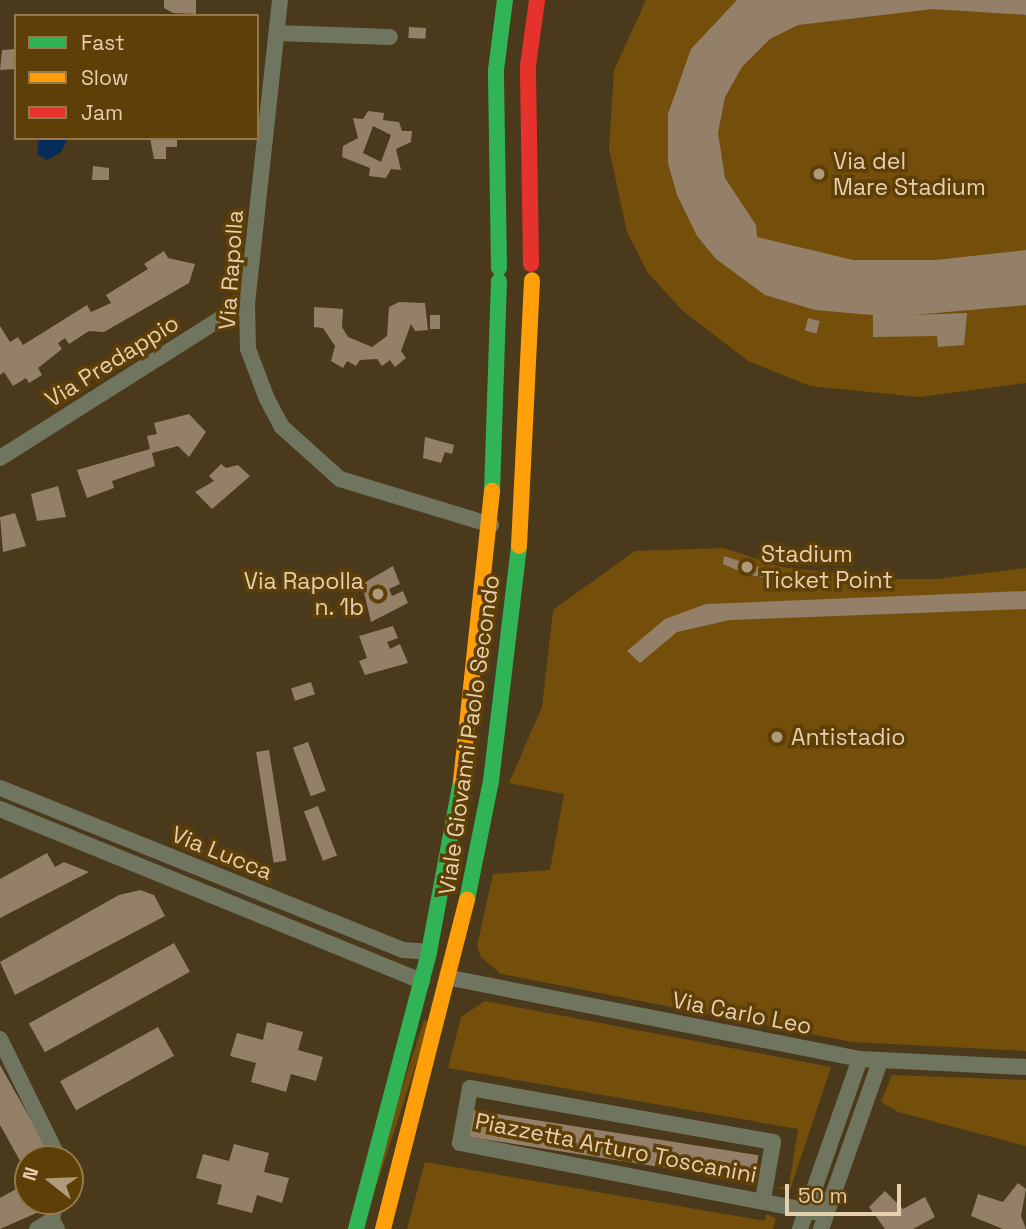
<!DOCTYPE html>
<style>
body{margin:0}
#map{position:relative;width:1026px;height:1229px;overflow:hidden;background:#4a391b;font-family:"Space Grotesk",sans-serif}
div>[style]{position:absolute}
.green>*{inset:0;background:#744f0b;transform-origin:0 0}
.water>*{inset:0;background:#072d5b}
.building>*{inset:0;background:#948069;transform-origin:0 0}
.street>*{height:16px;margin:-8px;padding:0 8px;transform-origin:8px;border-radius:8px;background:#70755f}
.fast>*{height:16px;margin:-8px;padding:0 8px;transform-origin:8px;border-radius:8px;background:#30b455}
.slow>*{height:16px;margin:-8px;padding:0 8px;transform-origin:8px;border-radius:8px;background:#ff9f0a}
.jam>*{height:16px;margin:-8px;padding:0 8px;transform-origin:8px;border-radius:8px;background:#e5322d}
.dots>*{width:19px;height:19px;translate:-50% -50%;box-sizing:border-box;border:4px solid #5e3f07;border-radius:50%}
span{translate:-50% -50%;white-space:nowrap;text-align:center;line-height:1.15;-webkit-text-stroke:7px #5e3f07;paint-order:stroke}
.poi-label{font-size:23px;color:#e5cfaf}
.left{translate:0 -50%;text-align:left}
.right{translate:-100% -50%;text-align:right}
.street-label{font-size:23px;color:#e5cfaf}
.legend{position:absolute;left:14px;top:14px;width:245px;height:126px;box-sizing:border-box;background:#5e3f07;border:2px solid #94794a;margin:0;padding:9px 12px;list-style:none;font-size:21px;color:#e5cfaf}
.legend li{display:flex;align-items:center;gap:14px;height:35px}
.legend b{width:35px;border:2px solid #94794a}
.north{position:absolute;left:14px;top:1145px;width:70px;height:70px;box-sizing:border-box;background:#5e3f07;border:2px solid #94794a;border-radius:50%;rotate:288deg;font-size:19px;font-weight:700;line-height:28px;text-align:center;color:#e5cfaf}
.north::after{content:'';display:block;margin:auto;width:24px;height:32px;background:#af9a7b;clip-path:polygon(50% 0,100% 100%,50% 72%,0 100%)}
.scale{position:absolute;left:785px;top:1184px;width:116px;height:32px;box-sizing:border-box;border:4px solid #e5cfaf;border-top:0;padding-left:9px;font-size:21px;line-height:24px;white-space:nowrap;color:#e5cfaf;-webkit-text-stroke:5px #5e3f07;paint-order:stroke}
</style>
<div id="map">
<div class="green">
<div style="clip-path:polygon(646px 0,1026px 0,1026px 383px,920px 397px,810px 386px,748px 361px,683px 311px,648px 273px,627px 232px,609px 149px,614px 70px)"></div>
<div style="clip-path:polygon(724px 548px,781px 567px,886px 579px,936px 579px,1026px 568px,1026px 1051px,852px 1042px,501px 974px,481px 957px,477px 946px,493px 874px,550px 870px,564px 794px,509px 783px,542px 707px,553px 610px,635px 551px)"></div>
<div style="clip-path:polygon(485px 1001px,831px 1067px,790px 1190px,776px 1188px,789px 1186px,798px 1129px,448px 1068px,461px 1017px)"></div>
<div style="left:424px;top:1020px;width:6px;height:217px;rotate:18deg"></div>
<div style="clip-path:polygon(892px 1075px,1026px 1080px,1026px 1146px,898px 1112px,881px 1102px)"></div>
<div style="clip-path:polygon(425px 1162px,765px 1221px,767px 1214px,776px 1219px,773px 1229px,407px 1229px)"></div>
</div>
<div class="water">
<div style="clip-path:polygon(39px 138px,68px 138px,61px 152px,47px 160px,37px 154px)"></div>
</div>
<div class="building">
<div style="clip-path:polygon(164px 0,196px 0,196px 14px,173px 13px,164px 8px)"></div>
<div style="clip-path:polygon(737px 0,1026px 0,1026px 15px,933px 9px,798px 25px,770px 39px,742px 67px,725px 97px,718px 133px,725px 178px,756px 225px,757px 237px,853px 260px,936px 260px,1026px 250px,1026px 305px,913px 315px,967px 313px,964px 345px,938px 347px,937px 336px,873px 337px,873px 315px,815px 310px,765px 295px,716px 259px,697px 236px,677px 195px,668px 163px,668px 114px,691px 49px)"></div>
<div style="left:409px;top:27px;width:17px;height:11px;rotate:3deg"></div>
<div style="clip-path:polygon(16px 49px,16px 69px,0 70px,2px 50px)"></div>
<div style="clip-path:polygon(evenodd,368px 111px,384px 113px,383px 120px,399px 122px,402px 131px,412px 131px,411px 142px,396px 149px,401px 170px,391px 169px,386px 178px,369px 176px,370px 168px,342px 157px,343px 146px,358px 138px,353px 118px,363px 119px,368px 111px,373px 126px,391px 135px,381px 162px,363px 153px,373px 126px)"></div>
<div style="clip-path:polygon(150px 138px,177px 138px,177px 147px,166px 147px,166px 159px,154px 159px)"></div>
<div style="clip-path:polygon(93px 166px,109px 168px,109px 180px,92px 180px)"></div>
<div style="clip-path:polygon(164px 251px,168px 258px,195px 264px,189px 283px,104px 332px,89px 331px,69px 344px,65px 338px,58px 343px,62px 349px,38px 368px,42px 375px,29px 383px,26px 378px,13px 386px,4px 372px,0 375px,0 326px,10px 342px,18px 337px,23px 345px,87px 305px,91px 312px,111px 303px,106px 295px,148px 269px,144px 264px)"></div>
<div style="clip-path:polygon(399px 302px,425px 303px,428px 330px,415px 331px,411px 324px,401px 351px,406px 358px,395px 367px,390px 360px,382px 366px,377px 359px,360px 360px,356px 366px,347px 361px,343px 368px,331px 361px,335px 346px,323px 328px,314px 327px,314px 307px,343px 309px,342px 327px,348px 337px,372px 347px,387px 336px,389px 307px)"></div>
<div style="left:430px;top:315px;width:10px;height:14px"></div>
<div style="left:808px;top:318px;width:12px;height:13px;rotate:14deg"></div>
<div style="clip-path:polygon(189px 414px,206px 432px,189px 457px,178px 446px,152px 453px,155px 466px,112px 481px,114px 488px,87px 498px,77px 470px,150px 449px,147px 436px,157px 434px,154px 423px)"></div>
<div style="clip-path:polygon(425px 437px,454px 445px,452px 454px,445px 452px,441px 463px,423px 458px)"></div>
<div style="clip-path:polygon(221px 464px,226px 468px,238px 465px,250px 476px,212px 509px,195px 492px,214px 481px,209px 476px)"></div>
<div style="clip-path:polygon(58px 486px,66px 517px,37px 521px,31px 494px)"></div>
<div style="clip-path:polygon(15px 513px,26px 546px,3px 552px,0 517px)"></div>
<div style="clip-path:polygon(724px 556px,774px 572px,772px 579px,746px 574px,723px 564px)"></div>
<div style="clip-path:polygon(393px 566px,400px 584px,389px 589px,392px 596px,403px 591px,408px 603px,371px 622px,362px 584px)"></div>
<div style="clip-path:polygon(1026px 591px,1026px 609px,730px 620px,677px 632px,640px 663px,627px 651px,665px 619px,706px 604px)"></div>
<div style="clip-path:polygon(393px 626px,398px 638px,387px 642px,390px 649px,400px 644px,408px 663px,365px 675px,359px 661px,367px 658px,359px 636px)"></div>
<div style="left:311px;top:682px;width:13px;height:21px;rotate:72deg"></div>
<div style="left:308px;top:742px;width:52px;height:16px;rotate:70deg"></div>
<div style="left:269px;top:750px;width:112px;height:13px;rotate:81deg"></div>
<div style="left:318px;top:806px;width:53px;height:15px;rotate:69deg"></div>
<div style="clip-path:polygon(47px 853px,55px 867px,64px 862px,89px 872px,0 918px,0 879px)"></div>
<div style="clip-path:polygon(140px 890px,154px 895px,165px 916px,15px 995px,0 962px,119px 895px)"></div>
<div style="left:174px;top:943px;width:33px;height:166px;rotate:61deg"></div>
<div style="clip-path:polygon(267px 1022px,303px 1032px,298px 1050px,323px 1057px,316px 1081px,291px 1074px,286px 1092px,251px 1082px,256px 1063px,230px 1056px,237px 1033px,263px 1040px)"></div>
<div style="left:158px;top:1027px;width:33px;height:112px;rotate:61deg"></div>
<div style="clip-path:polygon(0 1065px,53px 1159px,28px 1159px,28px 1175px,0 1125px)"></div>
<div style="left:472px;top:1110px;width:290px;height:27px;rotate:9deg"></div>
<div style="clip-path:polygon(234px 1144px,269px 1153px,264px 1172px,289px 1178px,282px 1203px,257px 1195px,252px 1213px,217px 1204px,222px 1185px,196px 1178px,203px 1154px,229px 1161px)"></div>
<div style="clip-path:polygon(1018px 1183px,1026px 1189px,1021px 1216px,1026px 1229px,1003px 1229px,971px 1216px,978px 1194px,1003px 1202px)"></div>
<div style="clip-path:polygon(25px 1184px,28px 1201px,35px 1201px,41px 1211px,0 1229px,0 1198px)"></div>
<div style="clip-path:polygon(885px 1191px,903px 1209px,925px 1197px,935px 1217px,913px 1229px,885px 1229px,869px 1207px)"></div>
</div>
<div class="street">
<div style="left:280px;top:0;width:304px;rotate:96.2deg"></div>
<div style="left:247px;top:302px;width:47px;rotate:88.8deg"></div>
<div style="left:248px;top:349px;width:53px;rotate:69.2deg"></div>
<div style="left:267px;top:399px;width:32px;rotate:62deg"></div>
<div style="left:282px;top:427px;width:78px;rotate:41.9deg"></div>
<div style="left:340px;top:479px;width:158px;rotate:16.9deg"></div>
<div style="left:277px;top:33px;width:113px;rotate:2deg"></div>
<div style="left:0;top:458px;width:292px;rotate:-32.3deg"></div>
<div style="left:0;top:788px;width:434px;rotate:21.9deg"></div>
<div style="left:403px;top:950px;width:26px;rotate:4deg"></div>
<div style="left:0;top:809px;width:456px;rotate:22.2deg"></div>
<div style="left:451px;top:978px;width:417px;rotate:11.2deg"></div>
<div style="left:860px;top:1059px;width:166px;rotate:2.8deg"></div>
<div style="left:0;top:1039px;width:134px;rotate:63.8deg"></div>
<div style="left:763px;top:1199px;width:58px;rotate:-80deg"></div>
<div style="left:773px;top:1142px;width:308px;rotate:-169.9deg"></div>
<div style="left:470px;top:1088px;width:56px;rotate:100.3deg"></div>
<div style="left:460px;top:1143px;width:373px;rotate:11deg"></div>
<div style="left:52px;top:1220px;width:19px;rotate:-81deg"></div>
<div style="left:37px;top:1229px;width:17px;rotate:-31deg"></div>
<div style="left:52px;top:1220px;width:10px;rotate:61deg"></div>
<div style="left:800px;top:1229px;width:180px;rotate:-70.6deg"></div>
<div style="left:821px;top:1229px;width:178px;rotate:-70.6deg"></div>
</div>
<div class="fast">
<div style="left:499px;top:268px;width:198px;rotate:-90.9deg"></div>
<div style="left:496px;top:70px;width:71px;rotate:-82.7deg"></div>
<div style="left:492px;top:491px;width:210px;rotate:-88.1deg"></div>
<div style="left:467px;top:900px;width:121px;rotate:-78.6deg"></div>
<div style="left:491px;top:781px;width:237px;rotate:-83.2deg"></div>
<div style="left:356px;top:1229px;width:286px;rotate:-75.2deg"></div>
<div style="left:429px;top:952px;width:174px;rotate:-79.4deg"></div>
</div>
<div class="slow">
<div style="left:519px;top:546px;width:266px;rotate:-87.2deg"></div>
<div style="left:461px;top:781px;width:292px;rotate:-83.9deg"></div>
<div style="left:383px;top:1229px;width:340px;rotate:-75.7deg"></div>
</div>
<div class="jam">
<div style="left:531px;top:264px;width:198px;rotate:-90.9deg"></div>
<div style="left:528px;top:66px;width:67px;rotate:-82.2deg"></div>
</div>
<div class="dots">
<div style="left:819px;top:174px;background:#af9a7b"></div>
<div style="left:747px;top:567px;background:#af9a7b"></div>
<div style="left:378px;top:594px;background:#af9a7b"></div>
<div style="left:777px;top:737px;background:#af9a7b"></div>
</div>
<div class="poi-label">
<span class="left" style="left:833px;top:174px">Via del<br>Mare Stadium</span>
<span class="left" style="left:761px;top:567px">Stadium<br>Ticket Point</span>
<span class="right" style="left:364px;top:594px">Via Rapolla<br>n. 1b</span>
<span class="left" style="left:791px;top:737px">Antistadio</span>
</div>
<div class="street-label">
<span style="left:231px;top:270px;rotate:-86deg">Via Rapolla</span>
<span style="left:112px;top:361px;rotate:-32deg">Via Predappio</span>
<span style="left:469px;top:735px;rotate:-82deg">Viale Giovanni Paolo Secondo</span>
<span style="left:222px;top:853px;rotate:22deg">Via Lucca</span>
<span style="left:742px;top:1013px;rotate:11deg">Via Carlo Leo</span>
<span style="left:616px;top:1148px;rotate:11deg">Piazzetta Arturo Toscanini</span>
</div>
<ul class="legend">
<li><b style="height:9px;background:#30b455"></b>Fast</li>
<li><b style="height:9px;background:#ff9f0a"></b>Slow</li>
<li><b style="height:9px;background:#e5322d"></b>Jam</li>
</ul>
<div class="north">N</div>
<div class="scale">50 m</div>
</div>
